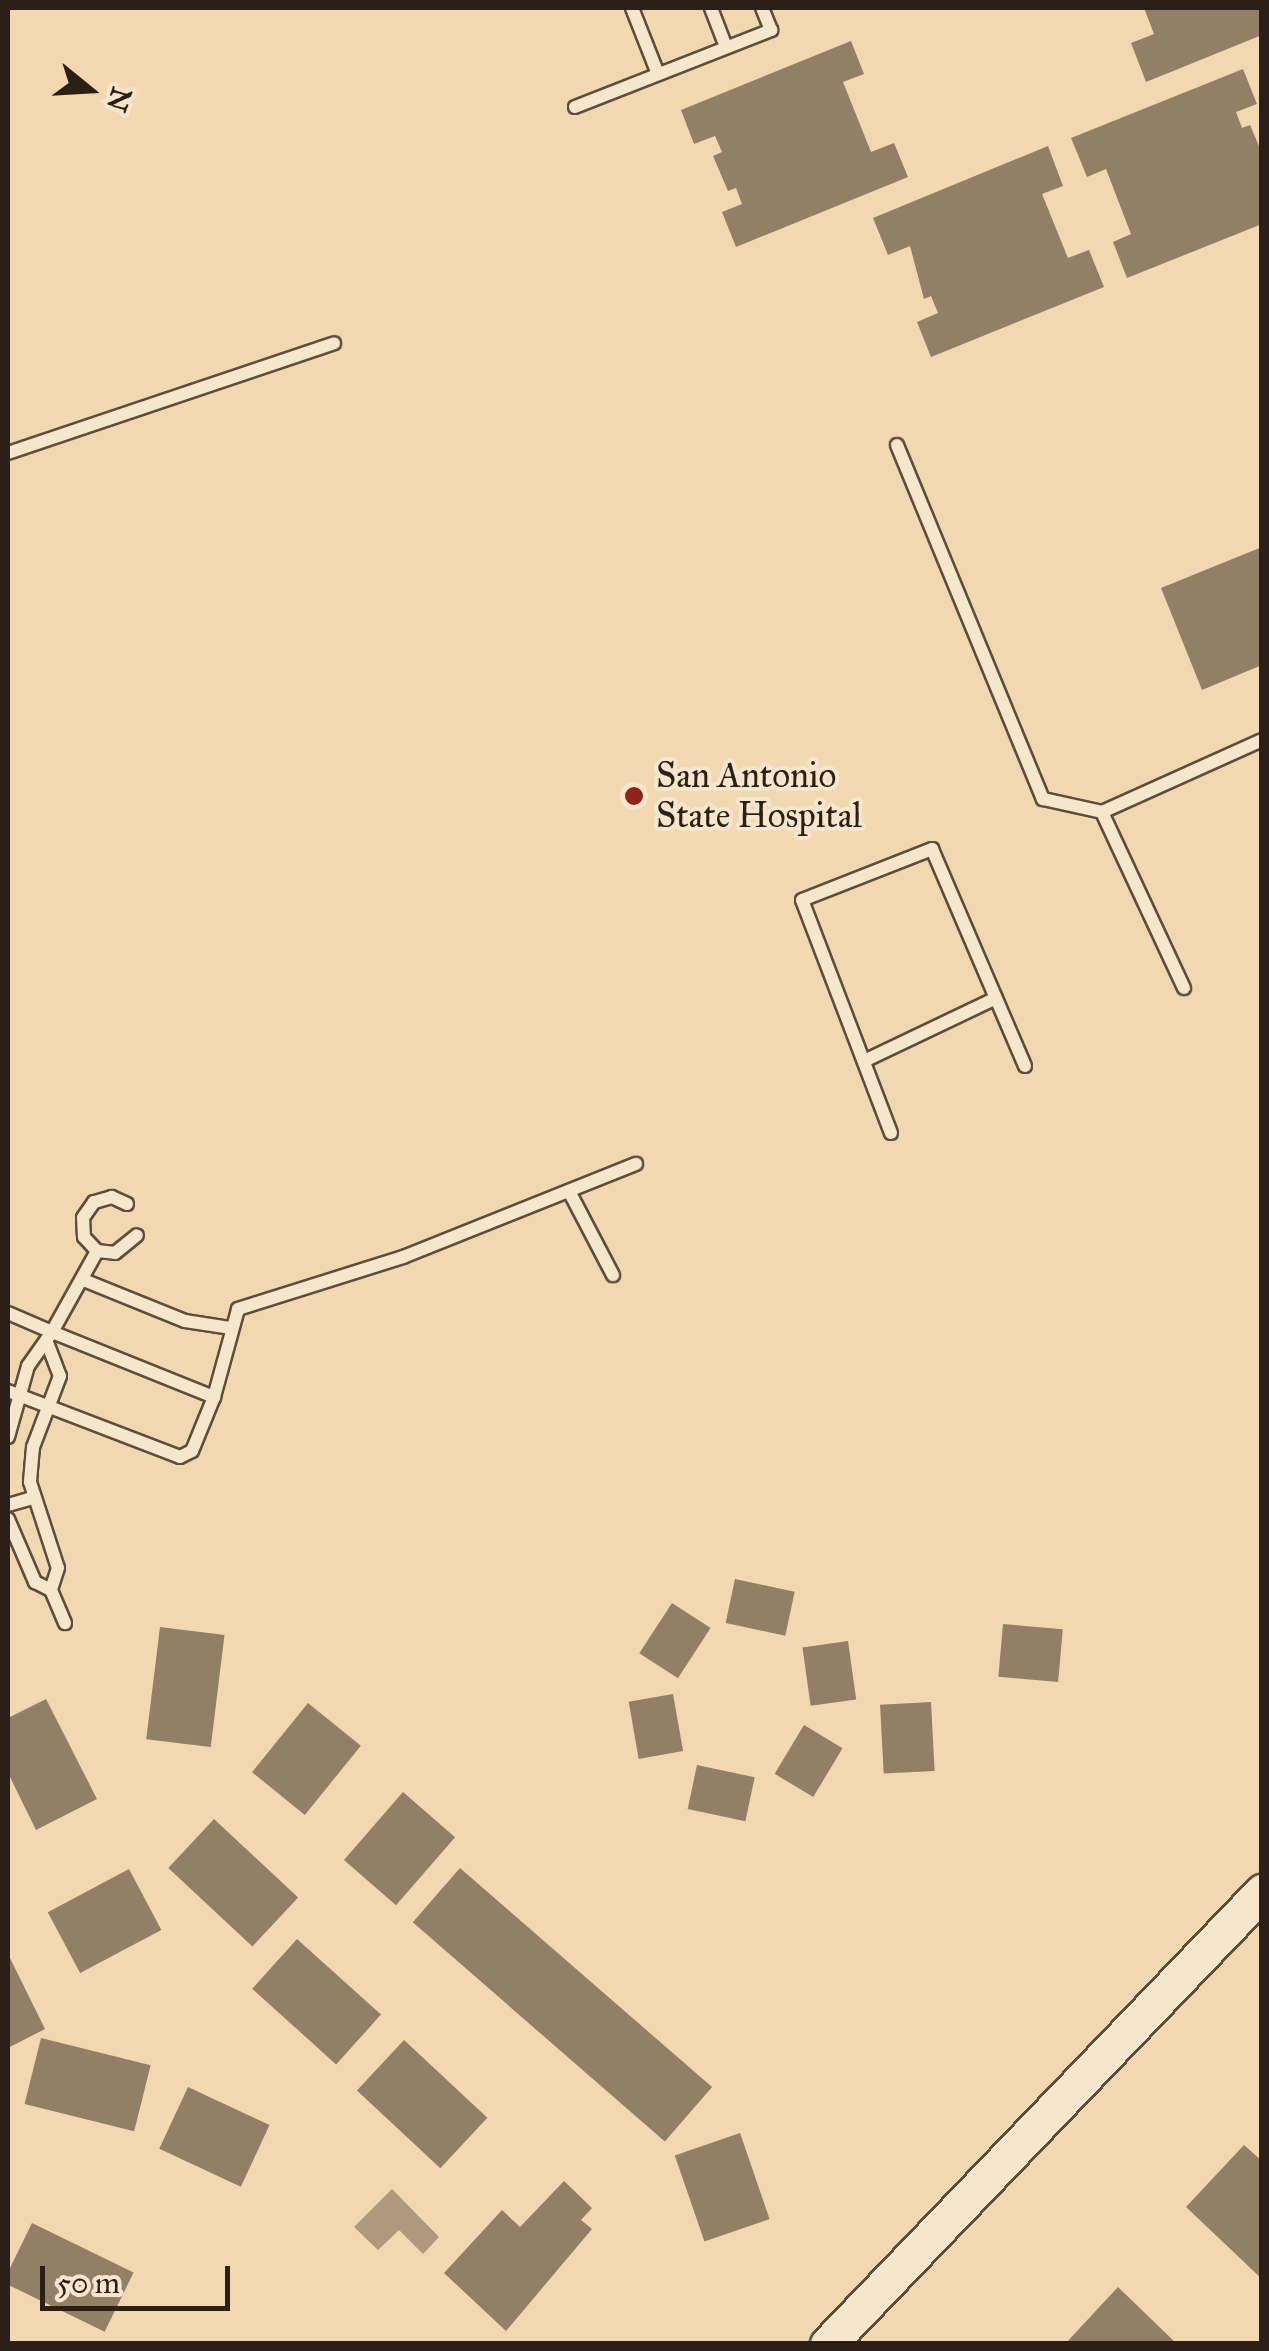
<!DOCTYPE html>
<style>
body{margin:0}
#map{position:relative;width:1269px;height:2351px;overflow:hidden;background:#f1d8b0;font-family:"IM FELL Great Primer",serif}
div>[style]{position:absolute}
.water>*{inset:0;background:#ae997c}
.building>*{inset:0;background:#927f66;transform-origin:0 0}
.roads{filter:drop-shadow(2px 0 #5d4d3c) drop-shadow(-2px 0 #5d4d3c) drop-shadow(0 2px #5d4d3c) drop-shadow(0 -2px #5d4d3c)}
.service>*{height:12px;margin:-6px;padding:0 6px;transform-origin:6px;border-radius:6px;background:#f6e6cc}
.secondary>*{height:35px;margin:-17.5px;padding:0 17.5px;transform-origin:17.5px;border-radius:17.5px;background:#f6e6cc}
.dots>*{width:28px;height:28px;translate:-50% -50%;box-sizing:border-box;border:5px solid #f6e6cc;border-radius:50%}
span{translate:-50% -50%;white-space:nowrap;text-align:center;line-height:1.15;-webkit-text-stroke:8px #f6e6cc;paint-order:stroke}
.poi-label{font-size:35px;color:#2c1f16}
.left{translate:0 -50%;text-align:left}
.frame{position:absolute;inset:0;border:10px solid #2c1f16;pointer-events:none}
.north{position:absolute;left:40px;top:40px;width:100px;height:100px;-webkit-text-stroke:8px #f6e6cc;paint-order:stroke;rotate:108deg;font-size:28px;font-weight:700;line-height:40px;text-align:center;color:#2c1f16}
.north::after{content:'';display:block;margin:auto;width:35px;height:45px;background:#2c1f16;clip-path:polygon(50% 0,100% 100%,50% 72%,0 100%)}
.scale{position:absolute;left:40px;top:2266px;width:190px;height:45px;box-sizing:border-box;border:5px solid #2c1f16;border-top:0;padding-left:12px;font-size:30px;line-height:35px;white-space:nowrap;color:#2c1f16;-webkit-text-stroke:8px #f6e6cc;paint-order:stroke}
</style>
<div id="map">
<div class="water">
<div style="clip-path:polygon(392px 2189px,439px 2237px,423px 2254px,399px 2230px,378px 2250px,354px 2227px)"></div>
</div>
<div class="building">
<div style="clip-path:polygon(1144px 8px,1262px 8px,1262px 35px,1146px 82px,1131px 43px,1154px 34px)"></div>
<div style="clip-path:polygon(851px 41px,864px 74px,843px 82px,871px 152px,894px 143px,908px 177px,736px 247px,722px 212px,742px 204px,736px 188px,728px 191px,713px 156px,722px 152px,715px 136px,694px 144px,681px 110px)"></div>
<div style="clip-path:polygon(1243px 69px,1257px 104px,1236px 112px,1242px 128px,1250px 125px,1262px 153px,1262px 224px,1127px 278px,1113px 242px,1131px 234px,1106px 169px,1087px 177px,1071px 138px)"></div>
<div style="clip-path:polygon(1048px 146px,1063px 186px,1042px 194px,1068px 258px,1089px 250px,1104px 287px,931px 357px,917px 322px,938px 313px,931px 296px,924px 299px,910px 246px,888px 255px,873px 218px)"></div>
<div style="clip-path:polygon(1262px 547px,1262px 665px,1202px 690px,1161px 588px)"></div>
<div style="left:735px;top:1579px;width:61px;height:45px;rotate:12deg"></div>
<div style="left:672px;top:1603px;width:46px;height:60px;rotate:33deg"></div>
<div style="left:1003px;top:1624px;width:60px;height:53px;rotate:5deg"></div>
<div style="left:160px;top:1627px;width:65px;height:113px;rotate:7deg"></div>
<div style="left:848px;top:1641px;width:59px;height:46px;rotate:82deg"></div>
<div style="left:673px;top:1694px;width:58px;height:45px;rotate:80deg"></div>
<div style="clip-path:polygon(46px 1699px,97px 1799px,36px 1830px,8px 1773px,8px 1718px)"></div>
<div style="left:931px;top:1702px;width:69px;height:51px;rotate:87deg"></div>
<div style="left:308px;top:1703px;width:68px;height:89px;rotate:39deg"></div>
<div style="left:804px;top:1725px;width:45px;height:57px;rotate:31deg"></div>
<div style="left:697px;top:1765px;width:59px;height:45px;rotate:12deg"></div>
<div style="left:403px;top:1792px;width:69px;height:90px;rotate:41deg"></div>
<div style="left:214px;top:1819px;width:115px;height:67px;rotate:43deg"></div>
<div style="left:460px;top:1868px;width:334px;height:72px;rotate:41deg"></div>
<div style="left:129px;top:1869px;width:69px;height:92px;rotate:62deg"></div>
<div style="left:297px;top:1939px;width:113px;height:67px;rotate:42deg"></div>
<div style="clip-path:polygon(8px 1954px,45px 2029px,8px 2048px)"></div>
<div style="left:41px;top:2038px;width:113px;height:68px;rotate:14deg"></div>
<div style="left:404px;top:2040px;width:114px;height:69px;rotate:43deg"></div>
<div style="left:188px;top:2087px;width:90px;height:68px;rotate:25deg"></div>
<div style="left:740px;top:2133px;width:91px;height:69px;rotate:71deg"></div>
<div style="clip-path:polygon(1244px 2145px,1262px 2161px,1262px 2279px,1186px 2207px)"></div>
<div style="clip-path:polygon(564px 2181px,592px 2208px,581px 2220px,592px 2229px,506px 2331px,444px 2273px,502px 2210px,520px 2227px)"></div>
<div style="left:32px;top:2223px;width:113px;height:66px;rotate:26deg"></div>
<div style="clip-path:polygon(1118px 2287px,1177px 2344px,1065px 2344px)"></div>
</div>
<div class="roads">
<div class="service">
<div style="left:632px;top:8px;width:71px;rotate:68.5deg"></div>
<div style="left:711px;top:8px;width:42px;rotate:69deg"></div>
<div style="left:575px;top:107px;width:211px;rotate:-21.4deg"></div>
<div style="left:771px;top:30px;width:24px;rotate:-112deg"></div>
<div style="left:897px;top:445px;width:383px;rotate:67.6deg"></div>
<div style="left:1043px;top:799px;width:60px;rotate:12.4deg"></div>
<div style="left:8px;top:453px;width:344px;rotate:-18.6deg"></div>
<div style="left:1184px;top:988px;width:194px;rotate:-115deg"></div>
<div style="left:1102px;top:812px;width:175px;rotate:-24.2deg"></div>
<div style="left:864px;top:1061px;width:146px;rotate:-25.5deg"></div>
<div style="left:891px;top:1133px;width:249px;rotate:-110.9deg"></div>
<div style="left:802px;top:900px;width:140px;rotate:-21.4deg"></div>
<div style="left:932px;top:849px;width:236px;rotate:66.8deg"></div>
<div style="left:569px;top:1191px;width:95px;rotate:62.4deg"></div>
<div style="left:127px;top:1204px;width:17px;rotate:-155deg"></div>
<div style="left:112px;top:1197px;width:19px;rotate:164deg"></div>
<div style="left:94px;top:1202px;width:19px;rotate:125deg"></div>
<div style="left:83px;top:1218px;width:19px;rotate:87deg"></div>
<div style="left:84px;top:1237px;width:19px;rotate:47deg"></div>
<div style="left:97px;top:1251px;width:18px;rotate:6deg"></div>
<div style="left:115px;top:1253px;width:28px;rotate:-39deg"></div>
<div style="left:86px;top:1281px;width:107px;rotate:22deg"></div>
<div style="left:185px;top:1321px;width:47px;rotate:8.7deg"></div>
<div style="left:8px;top:1313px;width:48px;rotate:23.4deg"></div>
<div style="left:52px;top:1332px;width:93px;rotate:-60.9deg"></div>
<div style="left:48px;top:1345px;width:33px;rotate:69deg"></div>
<div style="left:60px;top:1376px;width:76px;rotate:110.8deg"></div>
<div style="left:33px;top:1447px;width:35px;rotate:95deg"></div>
<div style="left:30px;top:1482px;width:90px;rotate:72deg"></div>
<div style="left:58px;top:1568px;width:23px;rotate:108deg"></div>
<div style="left:51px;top:1590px;width:36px;rotate:67deg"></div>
<div style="left:8px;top:1391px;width:184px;rotate:21deg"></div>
<div style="left:180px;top:1457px;width:13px;rotate:-27deg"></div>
<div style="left:192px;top:1451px;width:58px;rotate:-67.8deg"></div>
<div style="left:8px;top:1437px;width:74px;rotate:-74.3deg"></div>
<div style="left:28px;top:1366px;width:42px;rotate:-54.8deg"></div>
<div style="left:52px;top:1332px;width:175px;rotate:21.9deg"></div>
<div style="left:214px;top:1397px;width:91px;rotate:-74.7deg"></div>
<div style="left:238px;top:1309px;width:173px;rotate:-17.5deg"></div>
<div style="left:403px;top:1257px;width:251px;rotate:-21.8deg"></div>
<div style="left:8px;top:1505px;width:25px;rotate:-16deg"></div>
<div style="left:8px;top:1519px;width:69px;rotate:66.8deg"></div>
<div style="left:35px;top:1582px;width:18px;rotate:27deg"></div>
</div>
<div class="secondary">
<div style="left:828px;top:2344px;width:627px;rotate:-46.16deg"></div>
</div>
</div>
<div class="dots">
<div style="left:634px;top:796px;background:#8f2418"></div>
</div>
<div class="poi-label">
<span class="left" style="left:656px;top:796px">San Antonio<br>State Hospital</span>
</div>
<div class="frame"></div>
<div class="north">N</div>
<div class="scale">50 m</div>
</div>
